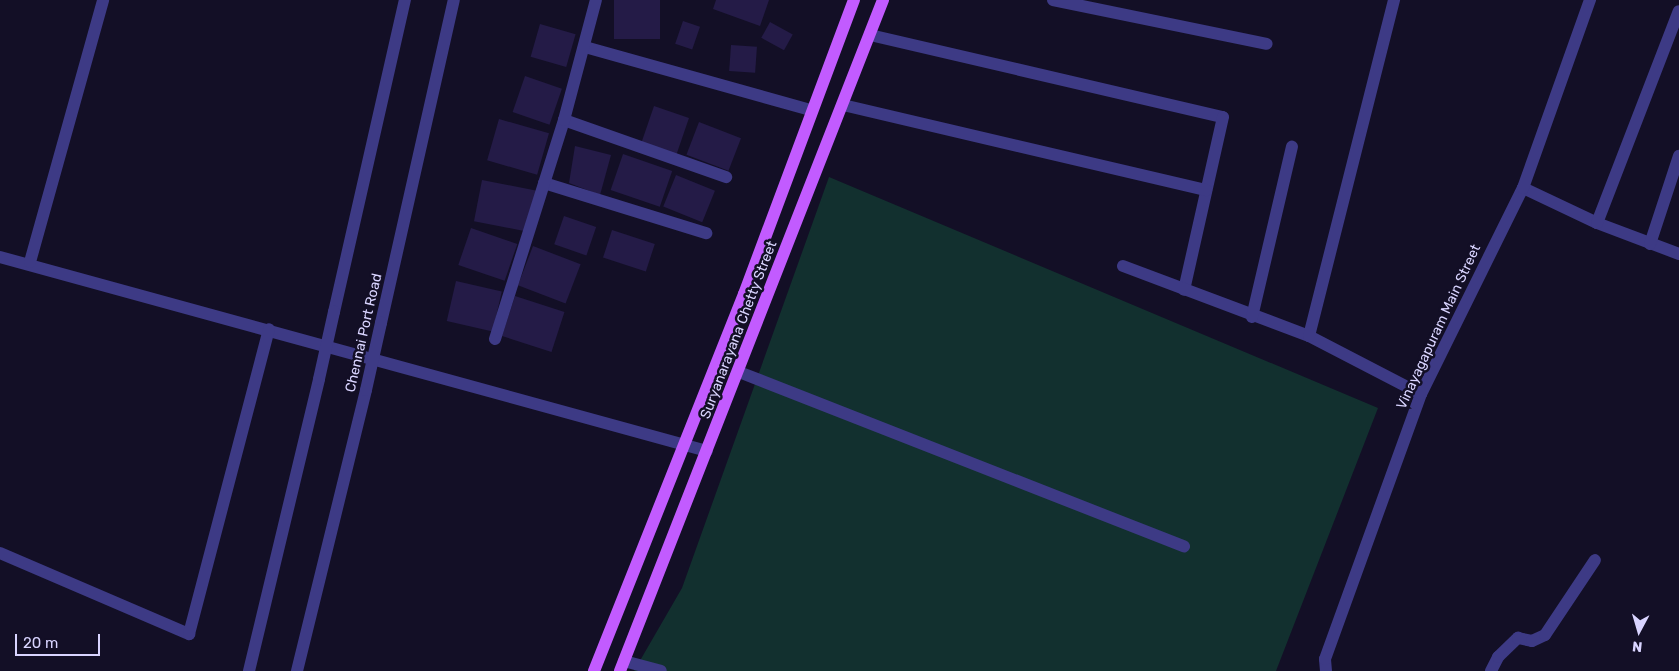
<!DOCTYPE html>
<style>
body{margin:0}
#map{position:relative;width:1679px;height:671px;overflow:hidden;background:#130f26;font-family:Rubik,sans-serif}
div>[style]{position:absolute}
.green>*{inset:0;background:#12302f}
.building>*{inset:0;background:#241b47;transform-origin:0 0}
.lane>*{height:12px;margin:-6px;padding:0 6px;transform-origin:6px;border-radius:6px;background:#3d3a85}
.street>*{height:12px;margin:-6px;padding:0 6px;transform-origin:6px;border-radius:6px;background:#3d3a85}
.primary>*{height:12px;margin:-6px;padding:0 6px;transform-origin:6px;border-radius:6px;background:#c25bff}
.lane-bridge>*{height:12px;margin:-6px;padding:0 6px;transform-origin:6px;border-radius:6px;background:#3d3a85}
span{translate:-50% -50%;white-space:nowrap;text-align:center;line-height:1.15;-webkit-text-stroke:5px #130f26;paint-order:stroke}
.street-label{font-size:14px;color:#d9d4ff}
.north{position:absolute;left:1614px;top:606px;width:50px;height:50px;-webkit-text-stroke:4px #130f26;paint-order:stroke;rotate:186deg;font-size:14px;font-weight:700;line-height:20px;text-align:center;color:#d9d4ff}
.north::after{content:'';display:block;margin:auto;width:18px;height:22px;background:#d9d4ff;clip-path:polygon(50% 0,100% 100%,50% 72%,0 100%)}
.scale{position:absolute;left:15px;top:634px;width:85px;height:22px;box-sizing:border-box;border:2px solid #d9d4ff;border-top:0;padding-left:6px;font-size:15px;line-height:18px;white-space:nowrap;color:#d9d4ff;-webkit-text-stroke:4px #130f26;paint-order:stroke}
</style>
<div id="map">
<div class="green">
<div style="clip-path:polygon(829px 177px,1378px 408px,1276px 671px,634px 671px,682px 588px)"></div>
</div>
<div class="building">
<div style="left:614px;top:0;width:46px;height:39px"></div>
<div style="clip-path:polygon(716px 0,769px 0,760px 26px,713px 9px)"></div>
<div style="left:683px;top:21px;width:18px;height:24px;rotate:19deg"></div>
<div style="left:770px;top:22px;width:26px;height:18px;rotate:29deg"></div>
<div style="left:540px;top:24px;width:37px;height:34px;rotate:16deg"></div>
<div style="left:731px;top:45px;width:26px;height:26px;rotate:4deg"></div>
<div style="left:525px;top:76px;width:39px;height:38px;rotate:19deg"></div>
<div style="left:654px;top:106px;width:37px;height:39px;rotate:19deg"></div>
<div style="left:499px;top:119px;width:52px;height:43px;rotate:16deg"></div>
<div style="left:699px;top:122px;width:45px;height:35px;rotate:21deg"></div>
<div style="clip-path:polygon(575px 146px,611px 155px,600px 195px,569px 183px)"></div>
<div style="left:623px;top:154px;width:52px;height:38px;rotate:19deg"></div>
<div style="left:676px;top:175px;width:42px;height:34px;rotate:22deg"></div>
<div style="left:482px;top:180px;width:56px;height:42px;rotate:11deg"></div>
<div style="left:564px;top:216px;width:34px;height:30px;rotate:19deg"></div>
<div style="left:471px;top:228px;width:49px;height:39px;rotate:19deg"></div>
<div style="left:612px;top:230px;width:45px;height:29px;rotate:18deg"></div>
<div style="left:533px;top:246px;width:51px;height:42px;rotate:21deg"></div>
<div style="left:456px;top:281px;width:47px;height:41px;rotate:13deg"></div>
<div style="left:515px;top:296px;width:52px;height:42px;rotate:18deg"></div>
</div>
<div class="lane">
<div style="left:0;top:257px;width:733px;rotate:15.34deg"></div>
<div style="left:30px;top:262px;width:272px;rotate:-74.4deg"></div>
<div style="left:334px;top:312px;width:320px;rotate:-77.2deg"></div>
<div style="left:381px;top:323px;width:331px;rotate:-77.3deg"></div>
<div style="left:739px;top:372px;width:478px;rotate:21.4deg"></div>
<div style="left:0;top:553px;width:206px;rotate:23.2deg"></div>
<div style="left:189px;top:634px;width:315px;rotate:-75.3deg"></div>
<div style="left:624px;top:661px;width:38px;rotate:15deg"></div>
<div style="left:249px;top:671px;width:300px;rotate:-76.5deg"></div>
<div style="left:297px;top:671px;width:289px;rotate:-76.2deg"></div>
</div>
<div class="street">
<div style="left:1053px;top:0;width:218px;rotate:11.6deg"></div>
<div style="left:870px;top:35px;width:362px;rotate:13.1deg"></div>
<div style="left:1223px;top:117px;width:177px;rotate:102.7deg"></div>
<div style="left:585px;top:47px;width:235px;rotate:15.6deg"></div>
<div style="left:843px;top:105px;width:373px;rotate:13.2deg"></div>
<div style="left:564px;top:120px;width:172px;rotate:19.4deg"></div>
<div style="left:544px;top:183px;width:170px;rotate:17.2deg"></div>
<div style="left:1523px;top:188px;width:82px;rotate:25.3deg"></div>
<div style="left:1597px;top:223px;width:88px;rotate:20.7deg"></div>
<div style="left:1597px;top:223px;width:227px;rotate:-68.9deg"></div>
<div style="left:1650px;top:244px;width:93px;rotate:-71.8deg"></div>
<div style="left:1123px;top:266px;width:199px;rotate:20.6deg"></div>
<div style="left:1309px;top:336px;width:126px;rotate:27.4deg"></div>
<div style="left:1252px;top:317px;width:175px;rotate:-76.8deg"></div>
<div style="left:1309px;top:336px;width:347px;rotate:-75.8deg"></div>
<div style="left:495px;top:339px;width:230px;rotate:-72.5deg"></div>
<div style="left:564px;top:120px;width:124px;rotate:-75.1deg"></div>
<div style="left:1326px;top:671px;width:12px;rotate:-95deg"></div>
<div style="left:1325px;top:659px;width:282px;rotate:-70.1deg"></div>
<div style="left:1421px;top:394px;width:230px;rotate:-63.7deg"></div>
<div style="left:1523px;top:188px;width:200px;rotate:-70.4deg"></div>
<div style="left:1491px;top:671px;width:16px;rotate:-63deg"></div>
<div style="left:1498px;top:657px;width:28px;rotate:-44deg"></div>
<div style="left:1518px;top:638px;width:14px;rotate:12deg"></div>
<div style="left:1532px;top:641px;width:14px;rotate:-25deg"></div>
<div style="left:1545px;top:635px;width:90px;rotate:-56.3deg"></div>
</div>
<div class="primary">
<div style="left:594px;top:671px;width:406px;rotate:-68.3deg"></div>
<div style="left:744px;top:294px;width:314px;rotate:-69.5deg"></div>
<div style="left:620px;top:671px;width:721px;rotate:-68.6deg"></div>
</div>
<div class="lane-bridge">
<div style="left:319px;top:379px;width:69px;rotate:-77.4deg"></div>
<div style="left:366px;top:390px;width:69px;rotate:-77.4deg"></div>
</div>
<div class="street-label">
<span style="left:1439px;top:327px;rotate:-65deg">Vinayagapuram Main Street</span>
<span style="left:739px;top:330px;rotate:-69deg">Suryanarayana Chetty Street</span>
<span style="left:364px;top:333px;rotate:-77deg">Chennai Port Road</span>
</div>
<div class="north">N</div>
<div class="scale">20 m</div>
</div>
